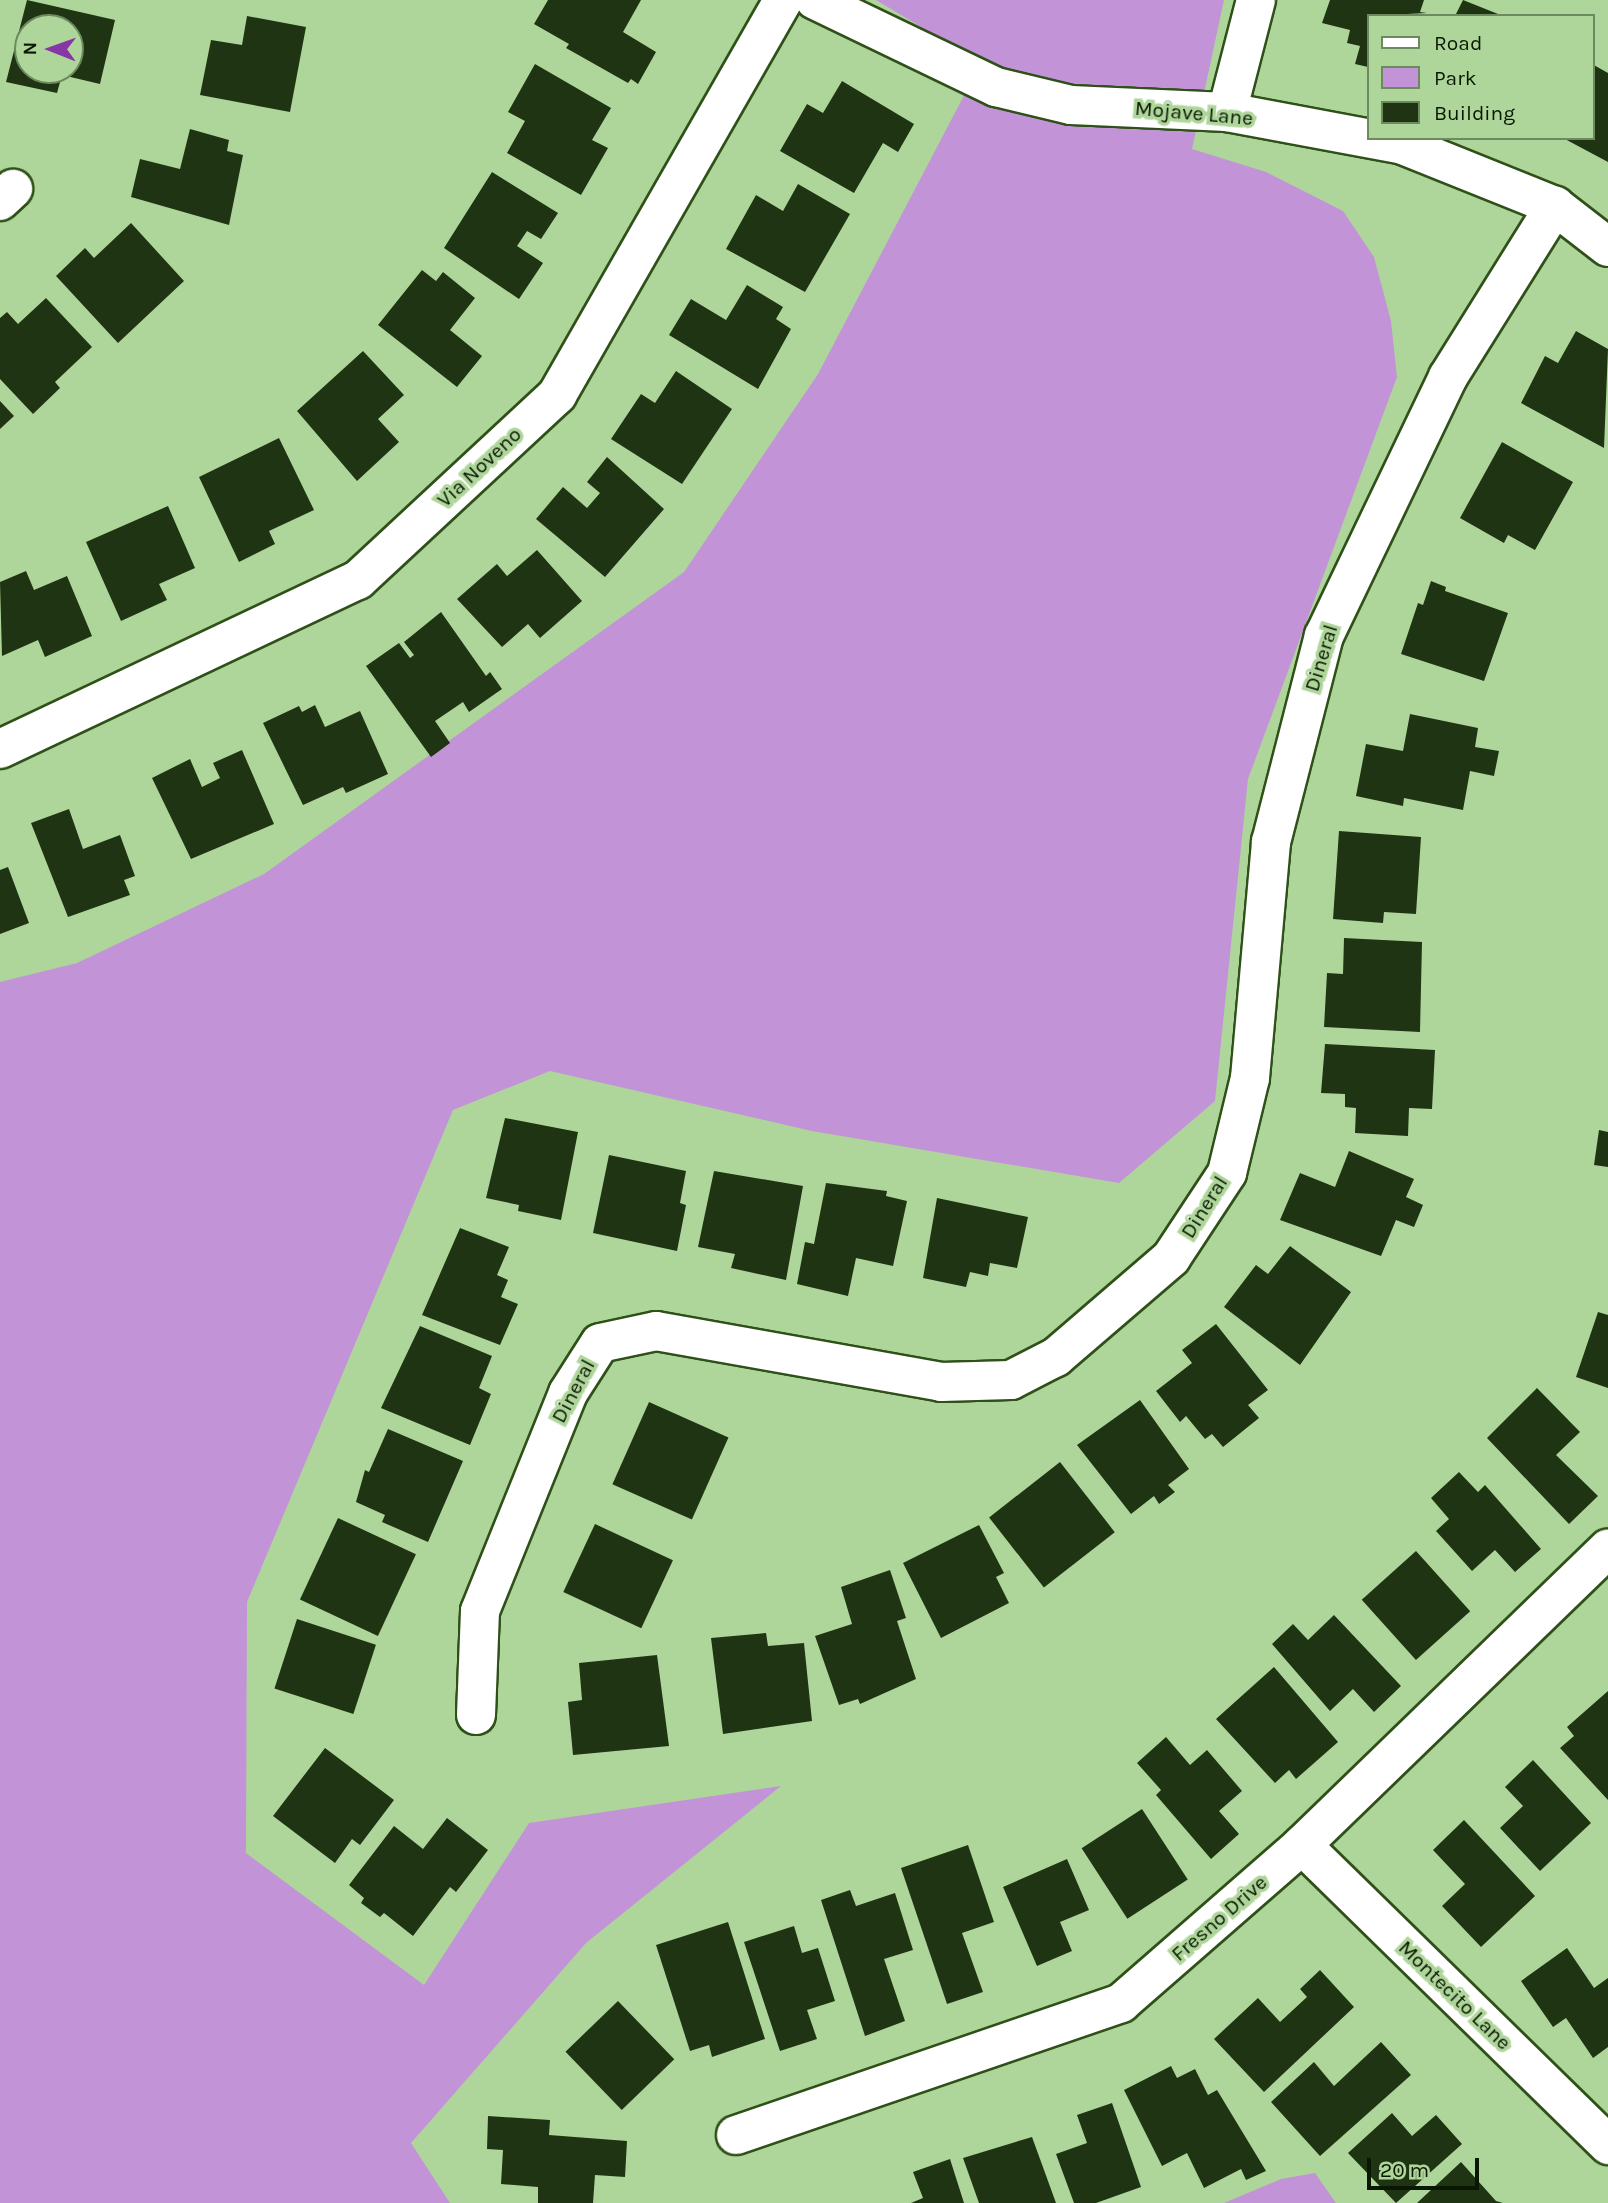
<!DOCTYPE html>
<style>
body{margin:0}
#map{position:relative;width:1608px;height:2203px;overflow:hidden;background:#afd69a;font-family:Karla,sans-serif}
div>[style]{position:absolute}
.green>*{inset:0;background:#c393d8}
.building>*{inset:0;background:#1f3413;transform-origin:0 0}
.roads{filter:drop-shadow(2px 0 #2f5019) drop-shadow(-2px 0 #2f5019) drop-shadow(0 2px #2f5019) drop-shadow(0 -2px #2f5019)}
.minor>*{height:38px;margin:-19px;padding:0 19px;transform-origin:19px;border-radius:19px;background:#fff}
span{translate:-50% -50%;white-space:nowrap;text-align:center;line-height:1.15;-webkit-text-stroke:7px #afd69a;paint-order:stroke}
.street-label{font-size:21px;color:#0a1803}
.legend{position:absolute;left:1367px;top:14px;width:228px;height:126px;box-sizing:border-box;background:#afd69a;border:2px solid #6d8a5e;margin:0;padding:9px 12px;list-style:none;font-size:21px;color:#0a1803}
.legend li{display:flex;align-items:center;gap:14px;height:35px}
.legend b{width:35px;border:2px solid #6d8a5e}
.north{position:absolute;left:14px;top:14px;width:70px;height:70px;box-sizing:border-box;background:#afd69a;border:2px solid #6d8a5e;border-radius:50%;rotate:271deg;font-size:19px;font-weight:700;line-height:28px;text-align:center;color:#0a1803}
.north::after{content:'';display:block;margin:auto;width:24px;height:32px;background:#8736a6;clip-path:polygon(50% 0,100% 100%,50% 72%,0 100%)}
.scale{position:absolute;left:1367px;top:2158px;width:112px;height:32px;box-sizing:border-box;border:4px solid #0a1803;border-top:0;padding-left:9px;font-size:21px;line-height:24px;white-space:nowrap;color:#0a1803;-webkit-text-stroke:5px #afd69a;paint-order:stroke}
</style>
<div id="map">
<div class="green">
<div style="clip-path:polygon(876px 0,1224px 0,1192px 149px,1266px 172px,1343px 211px,1374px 257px,1391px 321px,1397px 377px,1248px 779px,1215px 1101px,1119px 1183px,812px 1131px,550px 1071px,453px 1110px,247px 1602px,246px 1853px,424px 1985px,529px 1823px,781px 1786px,586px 1943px,411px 2143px,450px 2203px,0 2203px,0 982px,77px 963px,264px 874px,684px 572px,818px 374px,981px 63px)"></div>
<div style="clip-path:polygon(1315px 2173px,1336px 2203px,1224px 2203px,1281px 2179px)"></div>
</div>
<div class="building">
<div style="clip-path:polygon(evenodd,27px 0,115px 20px,100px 84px,62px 75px,57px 93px,6px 82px,27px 0,28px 28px,70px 28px,70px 70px,28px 70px,28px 28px)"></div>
<div style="clip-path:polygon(548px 0,641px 0,623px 32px,656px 52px,638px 84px,631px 79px,628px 83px,566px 48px,569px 44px,534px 24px)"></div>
<div style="clip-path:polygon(1330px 0,1424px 0,1420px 12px,1427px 13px,1368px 16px,1368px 67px,1355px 64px,1360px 46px,1347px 43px,1350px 30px,1322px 23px)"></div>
<div style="clip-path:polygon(1463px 0,1503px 16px,1455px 16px)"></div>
<div style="clip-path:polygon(247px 16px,306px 27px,290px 112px,200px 95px,211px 40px,242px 45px)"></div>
<div style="clip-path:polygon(535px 64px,611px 108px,592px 140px,608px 148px,581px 195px,507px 153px,525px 121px,508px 112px)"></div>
<div style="clip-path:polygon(1592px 64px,1608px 73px,1608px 162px,1563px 138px,1592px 138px)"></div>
<div style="clip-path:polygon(842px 81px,914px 124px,898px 152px,883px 143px,854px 193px,780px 151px,807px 104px,823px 113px)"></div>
<div style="clip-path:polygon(190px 129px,229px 140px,227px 151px,243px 155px,229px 225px,131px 197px,140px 159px,180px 169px)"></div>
<div style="clip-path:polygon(492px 172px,558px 213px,541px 239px,527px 231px,517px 246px,543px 263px,519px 299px,444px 248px)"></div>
<div style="clip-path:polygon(798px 184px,850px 214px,805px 292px,726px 249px,756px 195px,783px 211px)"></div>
<div style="clip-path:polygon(131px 223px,184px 281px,118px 343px,56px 276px,85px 248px,94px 258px)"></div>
<div style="clip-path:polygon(422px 270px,436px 281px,443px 272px,475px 298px,450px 330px,482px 356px,457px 387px,378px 325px)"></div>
<div style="clip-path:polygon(747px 285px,783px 307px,776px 319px,791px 329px,758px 389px,669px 335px,691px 299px,726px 320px)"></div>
<div style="clip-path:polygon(46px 298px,92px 347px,55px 382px,60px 388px,33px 414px,0 379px,0 318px,7px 312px,18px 324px)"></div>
<div style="clip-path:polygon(1576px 331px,1608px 349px,1604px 448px,1521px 403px,1545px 356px,1558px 363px)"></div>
<div style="clip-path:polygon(363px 351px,404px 395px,378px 419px,399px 442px,357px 481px,297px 411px)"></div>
<div style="clip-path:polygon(676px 371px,732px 409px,682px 484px,611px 439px,641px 394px,655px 403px)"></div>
<div style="clip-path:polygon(0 401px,14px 416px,0 429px)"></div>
<div style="clip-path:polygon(279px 438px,314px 510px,269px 531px,275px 544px,239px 562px,199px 477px)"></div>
<div style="clip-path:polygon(1502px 442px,1573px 482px,1535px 550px,1508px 535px,1504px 543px,1460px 518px)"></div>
<div style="clip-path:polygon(607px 457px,664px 509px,605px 577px,536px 519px,563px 487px,587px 508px,600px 493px,587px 482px)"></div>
<div style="clip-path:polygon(168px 506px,195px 568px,159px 584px,167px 600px,121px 621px,86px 542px)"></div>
<div style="clip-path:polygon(537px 550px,582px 601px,540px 638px,528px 624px,502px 647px,457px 599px,497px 564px,507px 576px)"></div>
<div style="clip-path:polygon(26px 571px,34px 590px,67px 576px,92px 636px,45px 657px,38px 640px,2px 656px,0 582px)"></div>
<div style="clip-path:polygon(1431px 581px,1446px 587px,1445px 591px,1508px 613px,1484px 681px,1401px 654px,1418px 603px,1423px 605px)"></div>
<div style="clip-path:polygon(441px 612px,486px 676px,490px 672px,502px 689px,469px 712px,463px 702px,435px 721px,450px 743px,431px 757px,366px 666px,399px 643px,410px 658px,414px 655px,404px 642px)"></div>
<div style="clip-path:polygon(315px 705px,325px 727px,360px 711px,388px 774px,346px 793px,343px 787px,303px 805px,263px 723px,299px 706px,302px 712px)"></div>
<div style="clip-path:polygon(1410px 714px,1478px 728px,1475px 747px,1499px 751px,1494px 776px,1470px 771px,1463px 810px,1404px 798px,1403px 806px,1356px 796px,1366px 744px,1403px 751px)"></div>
<div style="clip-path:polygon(242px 750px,274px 824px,191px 859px,152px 778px,190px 759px,202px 787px,220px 778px,213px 763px)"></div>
<div style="clip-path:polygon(69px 809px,83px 849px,120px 835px,135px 876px,124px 880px,130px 895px,68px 917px,31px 823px)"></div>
<div style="clip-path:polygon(1339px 831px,1421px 837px,1416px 914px,1384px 912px,1383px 923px,1333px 919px)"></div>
<div style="clip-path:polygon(8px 867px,29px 923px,0 934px,0 870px)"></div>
<div style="clip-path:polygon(1344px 938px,1422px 942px,1420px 1032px,1324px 1027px,1327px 973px,1343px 974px)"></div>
<div style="clip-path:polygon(1325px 1044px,1435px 1050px,1432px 1109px,1409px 1108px,1408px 1136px,1355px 1133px,1356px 1108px,1345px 1107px,1345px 1094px,1321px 1093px)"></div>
<div style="clip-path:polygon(505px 1118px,578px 1132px,561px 1220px,518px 1211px,519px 1205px,486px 1198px)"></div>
<div style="clip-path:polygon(1599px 1130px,1608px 1132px,1608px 1167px,1594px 1165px)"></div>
<div style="clip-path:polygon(1349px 1151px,1414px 1179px,1406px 1197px,1423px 1205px,1414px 1227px,1396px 1220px,1381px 1256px,1280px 1220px,1300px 1173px,1335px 1187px)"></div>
<div style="clip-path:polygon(609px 1155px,686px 1171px,680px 1203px,686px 1205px,677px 1251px,593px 1233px)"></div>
<div style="clip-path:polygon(714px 1171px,803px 1186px,786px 1280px,731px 1268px,735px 1254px,698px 1247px)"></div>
<div style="clip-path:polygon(826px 1183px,887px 1191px,886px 1196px,907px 1201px,893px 1266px,856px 1258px,848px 1296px,797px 1284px,805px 1242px,814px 1244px)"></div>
<div style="clip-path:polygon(937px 1198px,1028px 1217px,1017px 1268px,990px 1263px,988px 1276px,970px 1272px,966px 1287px,923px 1278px)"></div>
<div style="clip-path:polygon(460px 1228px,509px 1247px,497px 1275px,508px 1280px,501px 1297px,518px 1304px,500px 1345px,422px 1315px)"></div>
<div style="clip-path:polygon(1290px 1246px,1351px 1292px,1300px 1365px,1224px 1307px,1256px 1265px,1268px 1274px)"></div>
<div style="clip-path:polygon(1598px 1312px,1608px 1315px,1608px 1388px,1576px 1377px)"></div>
<div style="clip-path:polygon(1216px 1324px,1268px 1390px,1248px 1405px,1259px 1418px,1223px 1447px,1212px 1434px,1205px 1439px,1186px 1416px,1180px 1422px,1156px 1391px,1192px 1363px,1182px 1350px)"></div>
<div style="clip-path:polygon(420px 1326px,492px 1356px,479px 1388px,491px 1394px,470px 1445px,381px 1408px)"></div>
<div style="clip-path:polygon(1537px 1388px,1580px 1432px,1556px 1455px,1598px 1496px,1569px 1524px,1487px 1438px)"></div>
<div style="clip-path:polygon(1140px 1400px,1189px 1469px,1168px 1485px,1175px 1492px,1159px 1504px,1154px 1496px,1131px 1514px,1077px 1445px)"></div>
<div style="left:649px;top:1402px;width:87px;height:90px;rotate:24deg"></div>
<div style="clip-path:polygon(388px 1429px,463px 1461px,428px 1542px,382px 1522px,385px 1515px,356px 1502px,365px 1470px,369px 1472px)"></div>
<div style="left:1060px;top:1462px;width:89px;height:90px;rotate:52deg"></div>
<div style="clip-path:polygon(1459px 1472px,1478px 1492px,1485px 1485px,1541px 1549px,1515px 1572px,1495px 1550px,1472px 1571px,1436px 1531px,1449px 1519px,1431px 1498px)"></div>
<div style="left:338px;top:1518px;width:86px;height:90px;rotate:25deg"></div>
<div style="left:595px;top:1524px;width:86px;height:75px;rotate:25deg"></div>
<div style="clip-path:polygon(979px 1525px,1004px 1573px,996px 1577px,1009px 1603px,941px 1638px,903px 1563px)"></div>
<div style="left:1416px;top:1551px;width:81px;height:73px;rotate:48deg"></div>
<div style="clip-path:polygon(890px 1570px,906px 1618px,897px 1621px,916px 1679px,860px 1704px,858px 1699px,839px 1705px,815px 1636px,852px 1624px,841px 1587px)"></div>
<div style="clip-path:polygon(1334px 1615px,1401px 1686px,1374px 1712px,1353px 1689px,1330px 1711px,1272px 1644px,1293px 1624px,1308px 1640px)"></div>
<div style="left:297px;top:1619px;width:83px;height:73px;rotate:18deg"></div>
<div style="clip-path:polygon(766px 1633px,768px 1646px,804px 1643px,812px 1721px,723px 1734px,711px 1638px)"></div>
<div style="clip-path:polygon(657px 1655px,669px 1746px,573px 1755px,568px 1702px,582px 1700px,579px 1663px)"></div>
<div style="clip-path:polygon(1274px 1667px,1338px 1742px,1296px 1779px,1289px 1770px,1275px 1783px,1216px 1719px)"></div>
<div style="clip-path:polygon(1608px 1691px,1608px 1800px,1560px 1748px,1574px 1736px,1567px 1727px)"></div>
<div style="clip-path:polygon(1166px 1737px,1190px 1765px,1207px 1750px,1242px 1791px,1219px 1811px,1239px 1834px,1211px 1859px,1156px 1795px,1161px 1790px,1137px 1763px)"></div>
<div style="clip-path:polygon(325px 1748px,394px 1800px,360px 1845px,352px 1839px,335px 1863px,273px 1816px)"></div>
<div style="clip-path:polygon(1533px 1760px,1591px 1823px,1540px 1871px,1500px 1828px,1523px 1806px,1505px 1787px)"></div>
<div style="left:1142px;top:1809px;width:84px;height:72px;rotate:57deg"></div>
<div style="clip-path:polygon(447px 1818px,488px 1850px,456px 1892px,450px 1887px,413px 1936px,384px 1913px,380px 1917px,361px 1903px,364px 1898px,349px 1885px,394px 1826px,423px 1849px)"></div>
<div style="clip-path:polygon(1464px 1820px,1535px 1896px,1481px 1947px,1442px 1906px,1465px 1884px,1433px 1850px)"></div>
<div style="clip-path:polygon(968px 1845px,994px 1922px,962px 1933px,983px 1992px,947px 2004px,901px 1868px)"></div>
<div style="clip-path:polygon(1067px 1859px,1089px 1910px,1060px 1922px,1072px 1951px,1037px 1966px,1003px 1887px)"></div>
<div style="clip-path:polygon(850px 1890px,856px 1906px,895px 1893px,913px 1950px,884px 1959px,905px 2021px,865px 2036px,821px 1900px)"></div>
<div style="clip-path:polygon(728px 1922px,765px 2039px,712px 2057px,709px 2045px,690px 2051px,656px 1945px)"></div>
<div style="clip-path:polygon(794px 1926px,802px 1953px,818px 1948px,835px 2001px,807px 2010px,817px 2039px,780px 2051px,744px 1942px)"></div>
<div style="clip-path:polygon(1567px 1948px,1594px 1988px,1608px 1978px,1608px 2047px,1593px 2058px,1566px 2018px,1553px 2027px,1521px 1981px)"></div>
<div style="clip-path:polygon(1320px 1970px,1354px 2007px,1264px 2092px,1214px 2039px,1258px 1998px,1280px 2022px,1307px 1997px,1300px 1989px)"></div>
<div style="left:618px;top:2001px;width:81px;height:73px;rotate:46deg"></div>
<div style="clip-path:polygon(1381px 2042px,1411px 2075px,1320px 2156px,1271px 2102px,1314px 2062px,1334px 2086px)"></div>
<div style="clip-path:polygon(1171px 2066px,1177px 2078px,1195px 2069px,1208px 2095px,1217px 2090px,1266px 2171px,1246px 2180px,1241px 2169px,1204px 2188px,1187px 2153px,1162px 2166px,1124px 2090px)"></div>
<div style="clip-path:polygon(1112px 2103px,1141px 2187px,1096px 2203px,1074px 2203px,1056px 2154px,1087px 2143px,1077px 2115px)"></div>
<div style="clip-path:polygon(1392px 2113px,1412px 2136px,1436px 2115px,1462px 2144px,1396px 2203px,1348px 2153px)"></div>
<div style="clip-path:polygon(488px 2116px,550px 2120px,549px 2135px,627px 2141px,625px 2177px,595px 2175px,593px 2203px,538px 2203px,538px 2187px,501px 2184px,503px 2150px,487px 2149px)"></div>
<div style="clip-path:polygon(1032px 2137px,1056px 2203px,979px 2203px,963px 2158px)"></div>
<div style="clip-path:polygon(950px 2159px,964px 2203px,911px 2203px,923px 2198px,913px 2172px)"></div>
<div style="clip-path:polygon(1461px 2162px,1496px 2201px,1503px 2203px,1417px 2203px)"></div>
</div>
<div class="roads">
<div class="minor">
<div style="left:815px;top:0;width:201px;rotate:25.7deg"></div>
<div style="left:996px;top:87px;width:77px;rotate:13.5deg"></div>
<div style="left:1071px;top:105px;width:156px;rotate:2.6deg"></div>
<div style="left:1227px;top:112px;width:179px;rotate:10.6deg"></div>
<div style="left:1403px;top:145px;width:164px;rotate:21.9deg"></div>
<div style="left:1555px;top:206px;width:67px;rotate:37.7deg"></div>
<div style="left:1227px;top:112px;width:116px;rotate:-75.5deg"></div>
<div style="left:0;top:201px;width:18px;rotate:-43deg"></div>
<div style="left:0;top:749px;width:396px;rotate:-25.3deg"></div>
<div style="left:358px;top:580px;width:272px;rotate:-42.9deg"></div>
<div style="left:557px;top:395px;width:455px;rotate:-60.2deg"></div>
<div style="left:476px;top:1715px;width:104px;rotate:-87.8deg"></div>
<div style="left:480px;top:1611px;width:235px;rotate:-68deg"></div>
<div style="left:568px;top:1393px;width:59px;rotate:-57.4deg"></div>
<div style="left:600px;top:1343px;width:57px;rotate:-12.1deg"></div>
<div style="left:656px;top:1331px;width:290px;rotate:10.1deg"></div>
<div style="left:941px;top:1382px;width:70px;rotate:-1.6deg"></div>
<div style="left:1011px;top:1380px;width:51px;rotate:-27.1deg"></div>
<div style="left:1056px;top:1357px;width:152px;rotate:-40.7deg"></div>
<div style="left:1171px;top:1258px;width:102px;rotate:-56.6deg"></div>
<div style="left:1227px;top:1173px;width:98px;rotate:-76.4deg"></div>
<div style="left:1250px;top:1078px;width:237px;rotate:-84.9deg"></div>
<div style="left:1271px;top:842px;width:213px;rotate:-75.6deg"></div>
<div style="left:1324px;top:636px;width:287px;rotate:-64.4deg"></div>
<div style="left:1448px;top:377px;width:202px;rotate:-58deg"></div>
<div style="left:1302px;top:1845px;width:429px;rotate:44.4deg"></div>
<div style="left:736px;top:2135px;width:407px;rotate:-18.9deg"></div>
<div style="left:1121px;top:2003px;width:240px;rotate:-41.1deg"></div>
<div style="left:1302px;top:1845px;width:426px;rotate:-44.1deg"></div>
</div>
</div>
<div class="street-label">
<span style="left:1194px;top:113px;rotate:5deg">Mojave Lane</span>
<span style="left:479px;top:467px;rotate:-43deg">Via Noveno</span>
<span style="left:1321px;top:658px;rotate:-73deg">Dineral</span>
<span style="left:1204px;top:1207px;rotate:-58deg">Dineral</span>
<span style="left:573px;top:1391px;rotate:-62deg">Dineral</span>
<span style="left:1219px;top:1918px;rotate:-41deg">Fresno Drive</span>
<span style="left:1455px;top:1995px;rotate:44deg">Montecito Lane</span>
</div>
<ul class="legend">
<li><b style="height:9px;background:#fff"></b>Road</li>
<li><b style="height:19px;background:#c393d8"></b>Park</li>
<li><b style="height:19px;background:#1f3413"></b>Building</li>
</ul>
<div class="north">N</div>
<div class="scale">20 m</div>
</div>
